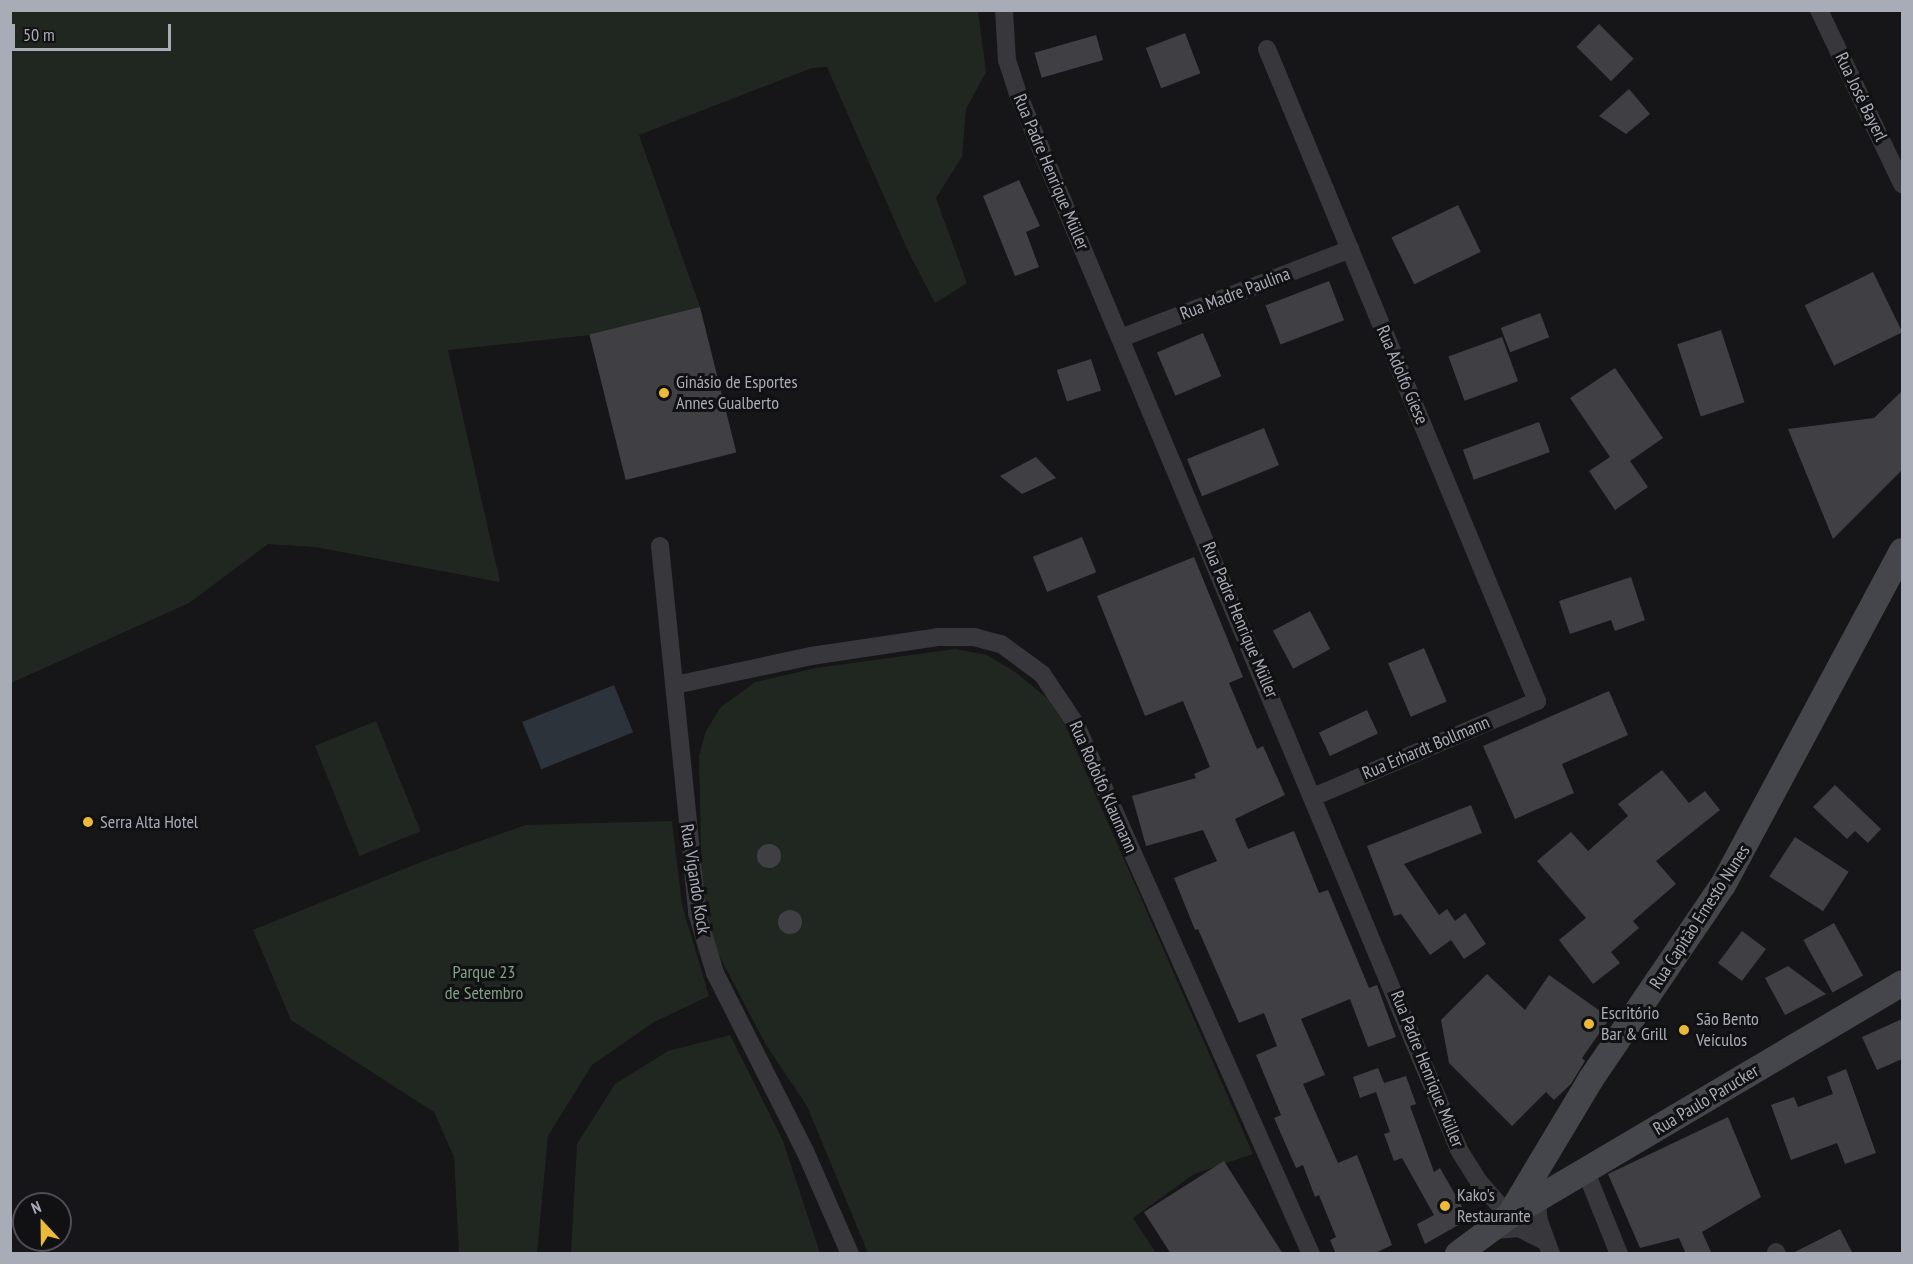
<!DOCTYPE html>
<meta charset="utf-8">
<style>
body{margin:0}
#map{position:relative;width:1913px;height:1264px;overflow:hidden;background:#161517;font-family:"PT Sans Narrow",sans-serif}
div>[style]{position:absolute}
.green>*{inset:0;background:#202721;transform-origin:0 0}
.water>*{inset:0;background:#2c333b;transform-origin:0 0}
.building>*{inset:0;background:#404044;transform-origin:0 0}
.round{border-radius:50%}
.minor>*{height:18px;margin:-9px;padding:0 9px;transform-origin:9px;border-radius:9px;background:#37373c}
.secondary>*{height:26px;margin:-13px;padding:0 13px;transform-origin:13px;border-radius:13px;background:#45464c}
.dots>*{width:16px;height:16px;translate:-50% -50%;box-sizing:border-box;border:3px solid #111012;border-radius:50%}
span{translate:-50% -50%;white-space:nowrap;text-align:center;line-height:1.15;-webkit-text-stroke:6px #111012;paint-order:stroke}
.street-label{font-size:18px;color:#a8acb7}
.poi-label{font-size:18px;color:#a8acb7}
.left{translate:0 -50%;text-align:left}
.park-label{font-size:18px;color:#7fa183}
.frame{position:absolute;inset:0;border:12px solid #a8acb7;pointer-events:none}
.north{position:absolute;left:12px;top:1192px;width:60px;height:60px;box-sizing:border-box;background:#111012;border:2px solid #4d4e54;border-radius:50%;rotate:338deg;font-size:16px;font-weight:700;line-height:24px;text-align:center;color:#a8acb7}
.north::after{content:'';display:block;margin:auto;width:21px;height:27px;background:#ecba38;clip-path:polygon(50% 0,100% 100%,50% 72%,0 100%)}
.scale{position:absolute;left:12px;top:24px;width:159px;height:27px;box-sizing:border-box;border:3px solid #a8acb7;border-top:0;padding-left:8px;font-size:18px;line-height:21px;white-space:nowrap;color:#a8acb7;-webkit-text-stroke:4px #111012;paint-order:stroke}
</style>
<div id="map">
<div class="green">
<div style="clip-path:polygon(10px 11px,978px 11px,986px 72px,966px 109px,962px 157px,936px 198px,967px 283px,935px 303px,908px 251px,827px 67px,812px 68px,639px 135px,700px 307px,590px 335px,448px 350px,500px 582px,315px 547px,268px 544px,189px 603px,11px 683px)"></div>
<div style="clip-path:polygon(955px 649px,987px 655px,1015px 672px,1048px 699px,1066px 727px,1253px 1154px,1194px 1174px,1133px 1218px,1156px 1253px,868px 1253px,807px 1106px,766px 1045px,710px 938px,702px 892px,699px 756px,706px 731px,721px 707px,755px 682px,816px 668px)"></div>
<div style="left:376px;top:721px;width:119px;height:66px;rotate:68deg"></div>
<div style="clip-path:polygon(672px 821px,682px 905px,709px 996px,654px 1022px,592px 1065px,548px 1136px,537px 1253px,459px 1253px,454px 1157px,434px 1112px,291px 1020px,253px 930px,426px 860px,526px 825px)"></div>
<div style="clip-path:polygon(730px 1035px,783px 1141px,820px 1253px,571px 1253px,577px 1144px,615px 1084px,668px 1051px)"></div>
</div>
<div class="water">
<div style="left:614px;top:685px;width:51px;height:99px;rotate:68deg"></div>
</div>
<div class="building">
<div style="left:1599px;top:24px;width:49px;height:32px;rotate:45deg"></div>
<div style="left:1185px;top:33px;width:43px;height:42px;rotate:69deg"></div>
<div style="left:1096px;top:35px;width:26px;height:64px;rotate:74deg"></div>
<div style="clip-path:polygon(1629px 89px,1650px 114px,1626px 134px,1599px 116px)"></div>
<div style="clip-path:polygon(1019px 180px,1040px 226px,1026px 232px,1039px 267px,1015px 276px,983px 196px)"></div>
<div style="left:1458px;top:205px;width:52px;height:74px;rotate:64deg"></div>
<div style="left:1873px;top:272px;width:67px;height:76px;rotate:64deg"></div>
<div style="left:1329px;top:281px;width:42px;height:68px;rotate:69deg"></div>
<div style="left:700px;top:307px;width:150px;height:114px;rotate:76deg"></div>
<div style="left:1540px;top:313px;width:26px;height:42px;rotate:69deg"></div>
<div style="left:1721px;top:330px;width:76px;height:46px;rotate:72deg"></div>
<div style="left:1203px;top:333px;width:47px;height:50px;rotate:67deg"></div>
<div style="left:1502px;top:337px;width:47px;height:57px;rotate:70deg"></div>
<div style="left:1091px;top:359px;width:33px;height:36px;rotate:72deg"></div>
<div style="clip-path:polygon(1615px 368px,1663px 438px,1630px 461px,1648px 487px,1615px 510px,1589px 471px,1610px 457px,1570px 398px)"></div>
<div style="clip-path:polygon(1902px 391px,1902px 470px,1833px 539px,1788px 429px,1874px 418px)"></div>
<div style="left:1539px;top:422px;width:32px;height:81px;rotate:70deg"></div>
<div style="left:1264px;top:428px;width:40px;height:83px;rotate:68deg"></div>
<div style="clip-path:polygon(1036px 457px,1056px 478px,1022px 494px,1000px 476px)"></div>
<div style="left:1082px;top:537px;width:38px;height:53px;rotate:68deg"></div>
<div style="clip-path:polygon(1194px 557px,1243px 677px,1229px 683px,1257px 749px,1263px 746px,1285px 795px,1235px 819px,1248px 849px,1294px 831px,1319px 893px,1328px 890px,1369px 988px,1377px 985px,1396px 1037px,1368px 1047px,1350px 999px,1301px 1019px,1325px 1075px,1303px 1084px,1338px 1163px,1357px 1155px,1392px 1245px,1373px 1254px,1336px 1254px,1330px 1240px,1336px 1237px,1319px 1195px,1315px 1197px,1303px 1165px,1296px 1168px,1274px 1118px,1281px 1115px,1256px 1055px,1277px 1046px,1264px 1013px,1239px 1023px,1198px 929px,1195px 930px,1174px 878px,1217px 861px,1203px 830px,1146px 846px,1132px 796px,1196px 778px,1194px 774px,1210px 767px,1183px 701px,1145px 716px,1097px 596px)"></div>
<div style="clip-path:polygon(1631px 577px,1645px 620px,1615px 631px,1611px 620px,1570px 634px,1559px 601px)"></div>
<div style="left:1310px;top:611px;width:43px;height:42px;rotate:62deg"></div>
<div style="left:1424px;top:648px;width:58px;height:39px;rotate:67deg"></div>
<div style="clip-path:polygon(1609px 691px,1628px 735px,1562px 764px,1574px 793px,1515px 819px,1483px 746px)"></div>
<div style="left:1367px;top:710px;width:26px;height:53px;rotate:65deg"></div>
<div style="clip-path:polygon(1662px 770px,1689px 803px,1705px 791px,1720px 810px,1656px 861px,1676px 884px,1633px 921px,1639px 928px,1611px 952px,1620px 963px,1593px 984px,1559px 940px,1586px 918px,1537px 861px,1571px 832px,1588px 851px,1628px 816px,1618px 804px)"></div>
<div style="clip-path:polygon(1835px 785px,1881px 829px,1868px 843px,1855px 831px,1847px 839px,1813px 807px)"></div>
<div style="clip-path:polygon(1471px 805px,1482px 833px,1404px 864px,1439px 915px,1447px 909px,1455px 921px,1465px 913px,1486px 944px,1464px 959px,1451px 940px,1430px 955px,1401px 914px,1394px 916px,1367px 846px)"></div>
<div style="left:1795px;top:837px;width:64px;height:47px;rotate:33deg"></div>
<div class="round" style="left:757px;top:844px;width:24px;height:24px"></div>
<div class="round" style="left:778px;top:910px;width:24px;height:24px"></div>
<div style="left:1834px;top:923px;width:60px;height:35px;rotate:61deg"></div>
<div style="left:1742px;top:931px;width:30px;height:40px;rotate:37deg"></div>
<div style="clip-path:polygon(1788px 966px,1826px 994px,1785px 1015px,1765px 978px)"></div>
<div style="clip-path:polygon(1487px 974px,1525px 1010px,1549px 975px,1610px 1018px,1582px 1058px,1585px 1061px,1571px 1084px,1554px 1100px,1546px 1092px,1512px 1126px,1449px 1063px,1441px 1020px)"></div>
<div style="clip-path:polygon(1902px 1019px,1902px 1059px,1877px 1070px,1862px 1037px)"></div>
<div style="clip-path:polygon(1378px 1068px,1384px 1083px,1406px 1076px,1416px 1104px,1410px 1106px,1434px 1172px,1440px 1168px,1469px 1219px,1425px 1244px,1417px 1224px,1434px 1215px,1402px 1158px,1394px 1161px,1384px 1134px,1390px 1132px,1376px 1092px,1360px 1098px,1353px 1077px)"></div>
<div style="clip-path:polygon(1846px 1069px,1876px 1153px,1845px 1164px,1837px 1143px,1791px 1160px,1771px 1105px,1794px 1097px,1798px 1107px,1833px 1094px,1827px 1077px)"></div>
<div style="clip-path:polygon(1728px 1117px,1761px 1197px,1702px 1232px,1712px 1254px,1686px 1254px,1679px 1238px,1640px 1248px,1608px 1174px)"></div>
<div style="clip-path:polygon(1224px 1161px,1283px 1254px,1171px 1254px,1144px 1212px)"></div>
<div style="clip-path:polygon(1840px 1229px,1853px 1254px,1791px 1254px)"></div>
</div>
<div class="minor">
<div style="left:1004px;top:10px;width:50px;rotate:86.6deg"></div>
<div style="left:1007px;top:60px;width:36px;rotate:72deg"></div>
<div style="left:1018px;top:94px;width:1144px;rotate:67.33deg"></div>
<div style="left:1459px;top:1150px;width:38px;rotate:58deg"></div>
<div style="left:1479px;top:1182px;width:45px;rotate:48.6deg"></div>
<div style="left:1819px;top:10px;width:193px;rotate:64.5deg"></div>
<div style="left:1267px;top:49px;width:706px;rotate:67.51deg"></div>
<div style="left:1537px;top:701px;width:241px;rotate:156.8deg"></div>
<div style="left:1121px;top:338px;width:246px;rotate:-21.2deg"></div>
<div style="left:660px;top:546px;width:369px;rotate:84.2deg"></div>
<div style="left:697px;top:913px;width:63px;rotate:73.3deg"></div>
<div style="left:715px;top:973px;width:199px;rotate:63.2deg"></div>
<div style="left:805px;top:1151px;width:112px;rotate:66.4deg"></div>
<div style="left:675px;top:685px;width:139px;rotate:-12deg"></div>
<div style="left:811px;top:656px;width:128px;rotate:-8.5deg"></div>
<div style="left:938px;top:637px;width:36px"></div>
<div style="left:974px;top:637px;width:28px;rotate:15deg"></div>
<div style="left:1001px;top:644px;width:51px;rotate:36.2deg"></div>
<div style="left:1042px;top:674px;width:59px;rotate:56deg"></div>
<div style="left:1075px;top:723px;width:581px;rotate:66.04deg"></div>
<div style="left:1586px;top:1172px;width:88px;rotate:68.1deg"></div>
<div style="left:1535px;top:1189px;width:32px;rotate:83deg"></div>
<div style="left:1539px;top:1221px;width:35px;rotate:70deg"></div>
<div style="left:1493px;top:1230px;width:26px;rotate:-4deg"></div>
<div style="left:1519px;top:1228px;width:29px;rotate:27deg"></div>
<div style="left:1776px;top:1252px;width:2px;rotate:63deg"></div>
</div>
<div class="secondary">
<div style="left:1512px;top:1214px;width:453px;rotate:-30.6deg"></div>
<div style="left:1458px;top:1254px;width:64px;rotate:-36.7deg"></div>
<div style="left:1509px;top:1216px;width:160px;rotate:-59.1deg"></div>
<div style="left:1591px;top:1079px;width:235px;rotate:-55.8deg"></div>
<div style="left:1723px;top:885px;width:379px;rotate:-61.8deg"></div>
</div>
<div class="dots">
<div style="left:664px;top:393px;background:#ecba38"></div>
<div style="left:88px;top:822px;background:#ecba38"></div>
<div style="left:1589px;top:1024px;background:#ecba38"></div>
<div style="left:1684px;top:1030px;background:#ecba38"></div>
<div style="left:1445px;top:1206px;background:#ecba38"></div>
</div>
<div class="street-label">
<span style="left:1861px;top:97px;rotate:64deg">Rua José Bayerl</span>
<span style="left:1051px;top:172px;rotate:67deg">Rua Padre Henrique Müller</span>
<span style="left:1235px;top:294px;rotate:-21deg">Rua Madre Paulina</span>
<span style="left:1402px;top:375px;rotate:67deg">Rua Adolfo Giese</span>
<span style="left:1240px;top:620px;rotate:67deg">Rua Padre Henrique Müller</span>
<span style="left:1426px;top:748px;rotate:-23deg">Rua Erhardt Bollmann</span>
<span style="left:1103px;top:787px;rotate:66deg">Rua Rodolfo Klaumann</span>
<span style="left:695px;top:879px;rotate:81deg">Rua Vigando Kock</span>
<span style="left:1700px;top:917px;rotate:-57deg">Rua Capitão Ernesto Nunes</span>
<span style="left:1427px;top:1069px;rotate:68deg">Rua Padre Henrique Müller</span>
<span style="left:1706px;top:1100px;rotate:-31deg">Rua Paulo Parucker</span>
</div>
<div class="poi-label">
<span class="left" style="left:676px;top:393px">Ginásio de Esportes<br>Annes Gualberto</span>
<span class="left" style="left:100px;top:822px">Serra Alta Hotel</span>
<span class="left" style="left:1601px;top:1024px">Escritório<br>Bar &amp; Grill</span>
<span class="left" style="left:1696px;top:1030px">São Bento<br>Veículos</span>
<span class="left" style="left:1457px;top:1206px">Kako's<br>Restaurante</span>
</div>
<div class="park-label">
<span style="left:484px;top:983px">Parque 23<br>de Setembro</span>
</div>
<div class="frame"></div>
<div class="north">N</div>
<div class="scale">50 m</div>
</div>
